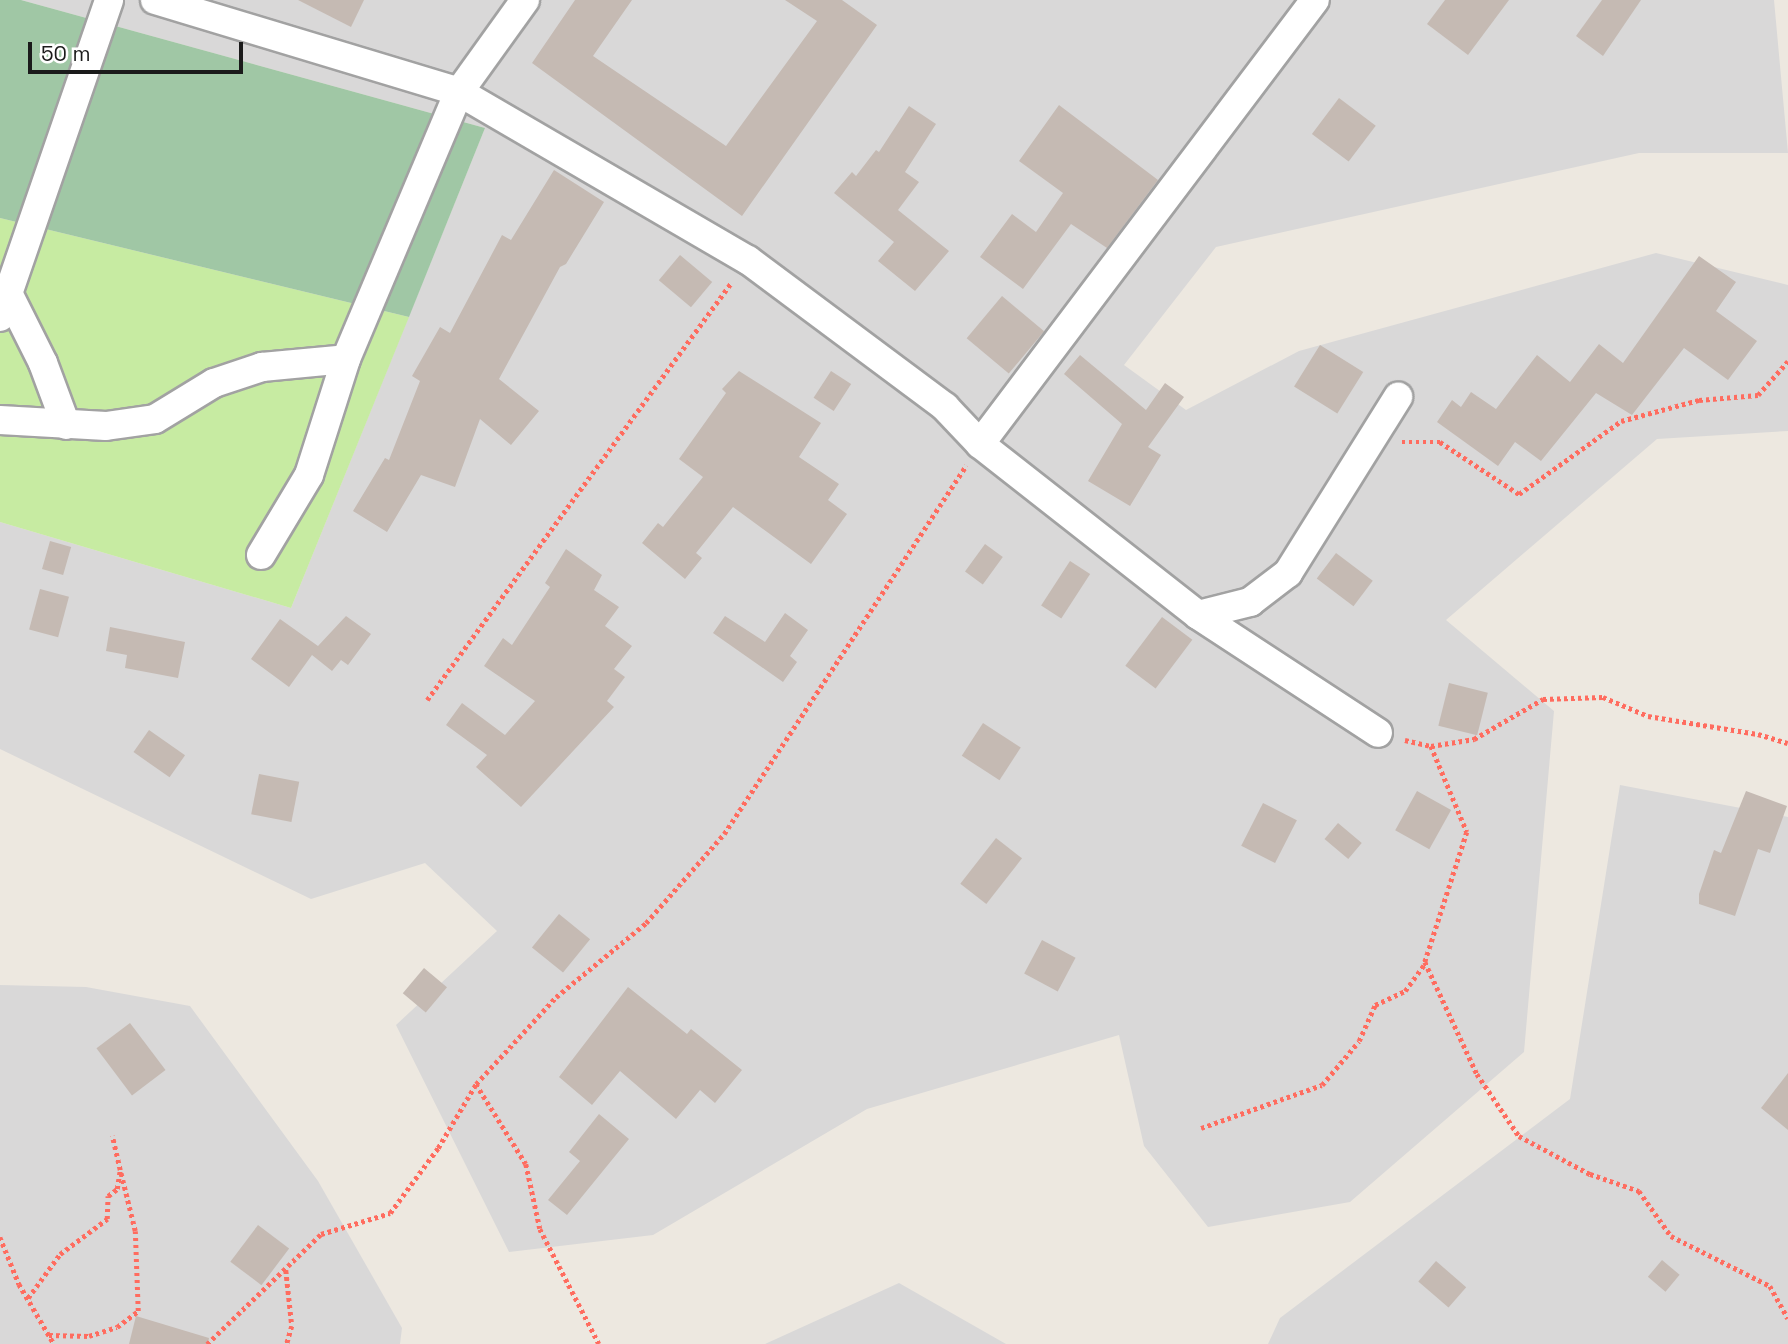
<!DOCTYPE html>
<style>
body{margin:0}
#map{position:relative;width:1788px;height:1344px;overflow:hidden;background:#ede8e0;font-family:"Space Grotesk",sans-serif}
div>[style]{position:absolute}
.residential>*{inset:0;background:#d9d8d8}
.grass>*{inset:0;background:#c7eba2}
.cemetery>*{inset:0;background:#a0c7a5}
.building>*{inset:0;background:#c5bab3;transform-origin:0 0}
.path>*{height:4.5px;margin-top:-2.25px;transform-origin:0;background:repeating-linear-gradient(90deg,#ff6c5f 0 3.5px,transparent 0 7px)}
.roads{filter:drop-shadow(2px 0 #a2a2a2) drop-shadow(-2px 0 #a2a2a2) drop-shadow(0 2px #a2a2a2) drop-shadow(0 -2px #a2a2a2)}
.minor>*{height:28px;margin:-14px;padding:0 14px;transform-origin:14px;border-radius:14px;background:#fff}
span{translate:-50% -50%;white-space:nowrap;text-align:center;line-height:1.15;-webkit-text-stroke:7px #fff;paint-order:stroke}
.scale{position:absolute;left:28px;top:42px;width:215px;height:32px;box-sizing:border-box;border:4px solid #1b1b1b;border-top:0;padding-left:9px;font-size:21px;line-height:24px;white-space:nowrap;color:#1b1b1b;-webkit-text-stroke:5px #fff;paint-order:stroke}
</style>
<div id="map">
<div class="residential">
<div style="clip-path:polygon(21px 0,1774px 0,1788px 153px,1639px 153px,1216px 247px,1124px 365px,1186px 410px,1299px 351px,1656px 253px,1788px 285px,1788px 431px,1657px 439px,1446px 620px,1554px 711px,1524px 1052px,1350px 1202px,1208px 1227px,1144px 1146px,1119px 1035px,867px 1109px,653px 1235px,509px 1252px,396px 1025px,497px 931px,425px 863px,311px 899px,0 749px,0 522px,291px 608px,485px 128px)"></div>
<div style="clip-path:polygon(1620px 785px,1788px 817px,1788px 1344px,1268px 1344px,1280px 1318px,1570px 1099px)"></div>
<div style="clip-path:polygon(0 985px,86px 987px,190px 1006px,318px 1181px,402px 1328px,400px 1344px,0 1344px)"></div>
<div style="clip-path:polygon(899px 1283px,1006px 1344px,765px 1344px)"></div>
</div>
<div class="grass">
<div style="clip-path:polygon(0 218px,409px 317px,291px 608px,0 522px)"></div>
</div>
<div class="cemetery">
<div style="clip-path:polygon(0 0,21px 0,485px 128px,409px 317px,0 218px)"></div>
</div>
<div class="building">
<div style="clip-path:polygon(298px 0,364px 0,351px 27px)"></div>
<div style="clip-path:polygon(575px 0,632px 0,593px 56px,726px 146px,817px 21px,785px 0,842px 0,877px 25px,742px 216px,532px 63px)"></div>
<div style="clip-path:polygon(1445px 0,1509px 0,1468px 55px,1427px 24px)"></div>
<div style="clip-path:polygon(1602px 0,1641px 0,1603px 56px,1576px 36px)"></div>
<div style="left:1339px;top:98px;width:46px;height:45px;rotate:37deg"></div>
<div style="clip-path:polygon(1059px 105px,1158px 180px,1107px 248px,1071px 224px,1023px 289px,980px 257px,1012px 214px,1036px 232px,1063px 193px,1019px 161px)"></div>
<div style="clip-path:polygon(909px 106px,936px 124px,905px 172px,919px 182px,898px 210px,949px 251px,915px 291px,878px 261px,894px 242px,834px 193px,852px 172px,856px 176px,876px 150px,879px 152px)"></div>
<div style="clip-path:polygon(554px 170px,604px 202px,566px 264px,560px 267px,499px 379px,539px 411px,511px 445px,480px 419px,455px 487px,421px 475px,387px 532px,353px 511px,385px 458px,389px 460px,420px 381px,412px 376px,440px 327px,450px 333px,502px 235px,511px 240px)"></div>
<div style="left:680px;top:255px;width:42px;height:33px;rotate:40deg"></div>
<div style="clip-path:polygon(1699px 256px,1736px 282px,1716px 311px,1757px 341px,1728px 380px,1684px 348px,1632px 415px,1596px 393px,1541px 461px,1515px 442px,1498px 466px,1437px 422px,1452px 400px,1461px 407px,1471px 392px,1496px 409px,1537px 355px,1570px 382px,1599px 344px,1623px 363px)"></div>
<div style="left:1002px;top:296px;width:55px;height:55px;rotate:40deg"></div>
<div style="left:1320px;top:345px;width:51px;height:49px;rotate:32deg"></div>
<div style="clip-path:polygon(1080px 355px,1146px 410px,1165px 383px,1184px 397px,1148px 447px,1161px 455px,1130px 506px,1088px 481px,1122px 424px,1064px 374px)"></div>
<div style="clip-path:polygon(739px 371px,821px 423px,799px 457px,839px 484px,828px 500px,847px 514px,811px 564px,733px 507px,696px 553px,702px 558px,685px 579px,642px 543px,658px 523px,663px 527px,703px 477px,679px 459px,726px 393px,722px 389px)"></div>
<div style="left:831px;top:371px;width:24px;height:32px;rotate:33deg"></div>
<div style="left:50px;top:541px;width:22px;height:29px;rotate:16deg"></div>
<div style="left:985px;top:544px;width:22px;height:34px;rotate:36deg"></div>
<div style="clip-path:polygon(566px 549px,602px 575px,594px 590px,619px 607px,605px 626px,632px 646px,614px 669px,625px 677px,607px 701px,614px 707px,521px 807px,476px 767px,487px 755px,446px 725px,462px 703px,505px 735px,535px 701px,484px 666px,503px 638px,512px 645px,550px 587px,545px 583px)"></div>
<div style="left:1336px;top:553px;width:46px;height:32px;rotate:37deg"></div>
<div style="left:1070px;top:561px;width:24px;height:53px;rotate:33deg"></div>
<div style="left:40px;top:589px;width:30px;height:42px;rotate:15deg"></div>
<div style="clip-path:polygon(785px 613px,808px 630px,790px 656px,797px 662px,783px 682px,713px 633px,725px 616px,765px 642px)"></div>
<div style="clip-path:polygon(346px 616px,371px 634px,348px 665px,341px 660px,332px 671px,312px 655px,289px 687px,251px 659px,280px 619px,318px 646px)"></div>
<div style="left:1162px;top:617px;width:38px;height:61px;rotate:37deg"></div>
<div style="clip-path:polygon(110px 627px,185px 642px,178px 678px,125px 668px,127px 655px,106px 651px)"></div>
<div style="left:1449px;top:683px;width:40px;height:44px;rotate:14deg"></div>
<div style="left:983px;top:723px;width:45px;height:39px;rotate:33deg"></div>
<div style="left:149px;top:730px;width:44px;height:27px;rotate:35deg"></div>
<div style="left:259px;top:774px;width:41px;height:41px;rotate:11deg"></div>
<div style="left:1417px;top:791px;width:39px;height:45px;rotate:29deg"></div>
<div style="clip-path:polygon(1746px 791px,1787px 806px,1770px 853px,1758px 849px,1735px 916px,1699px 904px,1699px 894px,1714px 850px,1721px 853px)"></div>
<div style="left:1263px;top:803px;width:38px;height:48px;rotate:27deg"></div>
<div style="left:1338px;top:823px;width:31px;height:21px;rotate:40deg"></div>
<div style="left:996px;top:838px;width:33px;height:58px;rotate:38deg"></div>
<div style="left:559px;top:914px;width:40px;height:43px;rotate:39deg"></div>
<div style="left:1042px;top:940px;width:38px;height:38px;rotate:28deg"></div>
<div style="left:424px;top:968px;width:30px;height:33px;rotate:40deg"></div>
<div style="clip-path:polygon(628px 987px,687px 1034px,691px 1029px,742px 1070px,715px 1103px,700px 1090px,676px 1119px,620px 1071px,592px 1105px,559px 1077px)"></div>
<div style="left:130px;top:1023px;width:59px;height:42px;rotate:53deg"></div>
<div style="clip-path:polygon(1788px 1073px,1788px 1130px,1761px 1108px)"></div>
<div style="clip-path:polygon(599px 1114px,629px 1139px,567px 1215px,548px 1200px,580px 1161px,569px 1152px)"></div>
<div style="left:258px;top:1225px;width:39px;height:46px;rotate:37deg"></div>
<div style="left:1662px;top:1260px;width:23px;height:22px;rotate:40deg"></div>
<div style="left:1436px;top:1261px;width:40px;height:27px;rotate:41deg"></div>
<div style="clip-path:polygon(136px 1316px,209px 1338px,208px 1344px,129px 1344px)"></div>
</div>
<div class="path">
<div style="left:1402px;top:442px;width:38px"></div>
<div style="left:1440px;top:442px;width:95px;rotate:33.4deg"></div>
<div style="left:1519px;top:494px;width:125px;rotate:-35.6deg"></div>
<div style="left:1621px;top:421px;width:81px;rotate:-15.1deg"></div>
<div style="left:1699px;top:400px;width:59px;rotate:-4.8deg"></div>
<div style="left:1758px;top:395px;width:45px;rotate:-48.6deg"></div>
<div style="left:427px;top:700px;width:516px;rotate:-53.91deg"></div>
<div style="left:1405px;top:740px;width:27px;rotate:13deg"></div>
<div style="left:1431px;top:746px;width:44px;rotate:-9.2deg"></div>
<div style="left:1474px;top:739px;width:80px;rotate:-30.1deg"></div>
<div style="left:1543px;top:699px;width:60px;rotate:-1.9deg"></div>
<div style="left:1603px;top:697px;width:49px;rotate:22.9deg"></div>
<div style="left:1648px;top:716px;width:111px;rotate:9.3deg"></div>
<div style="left:1758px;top:734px;width:31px;rotate:17deg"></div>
<div style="left:1431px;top:746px;width:93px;rotate:67.3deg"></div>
<div style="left:1467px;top:832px;width:137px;rotate:107.9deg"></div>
<div style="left:1425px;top:962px;width:123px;rotate:65.1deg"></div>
<div style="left:1477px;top:1074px;width:75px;rotate:55.9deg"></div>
<div style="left:1519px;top:1136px;width:81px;rotate:28.2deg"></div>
<div style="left:1590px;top:1174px;width:52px;rotate:19.1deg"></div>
<div style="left:1639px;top:1191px;width:55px;rotate:54.6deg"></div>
<div style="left:1671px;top:1236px;width:111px;rotate:26.8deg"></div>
<div style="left:1770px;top:1286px;width:37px;rotate:61deg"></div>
<div style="left:476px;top:1084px;width:94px;rotate:58deg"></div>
<div style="left:526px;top:1164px;width:66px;rotate:77.8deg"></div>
<div style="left:540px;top:1229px;width:129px;rotate:62.8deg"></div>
<div style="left:1201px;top:1128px;width:128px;rotate:-19.6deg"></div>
<div style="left:1322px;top:1085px;width:57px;rotate:-49.9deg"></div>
<div style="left:1359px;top:1041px;width:39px;rotate:-66deg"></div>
<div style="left:1375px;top:1005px;width:33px;rotate:-25deg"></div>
<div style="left:1405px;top:991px;width:34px;rotate:-54deg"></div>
<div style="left:0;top:1237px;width:51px;rotate:68deg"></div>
<div style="left:19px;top:1284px;width:69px;rotate:59.7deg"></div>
<div style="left:286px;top:1270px;width:56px;rotate:83.9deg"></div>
<div style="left:292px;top:1326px;width:19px;rotate:106deg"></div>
<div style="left:28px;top:1298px;width:54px;rotate:-54deg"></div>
<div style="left:60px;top:1254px;width:59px;rotate:-36.7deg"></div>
<div style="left:107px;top:1219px;width:23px;rotate:-88deg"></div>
<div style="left:108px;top:1196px;width:11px;rotate:-38deg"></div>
<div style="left:117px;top:1189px;width:19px;rotate:-81deg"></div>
<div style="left:120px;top:1170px;width:35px;rotate:-103deg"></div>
<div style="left:49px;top:1335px;width:40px;rotate:1.4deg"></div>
<div style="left:89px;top:1336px;width:29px;rotate:-18deg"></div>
<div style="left:117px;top:1327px;width:26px;rotate:-37deg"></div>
<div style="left:138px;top:1311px;width:80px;rotate:-92.1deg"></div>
<div style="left:135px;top:1231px;width:63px;rotate:-103.8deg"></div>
<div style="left:207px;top:1344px;width:158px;rotate:-44deg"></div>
<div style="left:321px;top:1234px;width:72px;rotate:-16.9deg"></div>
<div style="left:390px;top:1213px;width:81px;rotate:-53.6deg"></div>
<div style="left:438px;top:1148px;width:74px;rotate:-59.3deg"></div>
<div style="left:476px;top:1084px;width:118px;rotate:-47.4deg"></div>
<div style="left:556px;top:997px;width:117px;rotate:-39.4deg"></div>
<div style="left:646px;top:923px;width:118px;rotate:-48.8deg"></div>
<div style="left:724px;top:834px;width:441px;rotate:-56.7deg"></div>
</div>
<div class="roads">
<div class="minor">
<div style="left:155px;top:0;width:318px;rotate:16.8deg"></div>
<div style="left:459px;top:92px;width:334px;rotate:30.2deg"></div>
<div style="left:748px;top:260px;width:246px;rotate:36.7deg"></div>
<div style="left:945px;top:407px;width:51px;rotate:46.6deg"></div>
<div style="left:980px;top:444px;width:277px;rotate:38.1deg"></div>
<div style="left:1198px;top:615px;width:215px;rotate:33.2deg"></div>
<div style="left:8px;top:293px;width:78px;rotate:63.4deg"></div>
<div style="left:43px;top:363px;width:66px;rotate:69.6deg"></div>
<div style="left:0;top:317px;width:335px;rotate:-71deg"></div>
<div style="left:0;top:420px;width:106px;rotate:3.2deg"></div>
<div style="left:106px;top:426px;width:49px;rotate:-8.1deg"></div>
<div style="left:155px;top:419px;width:69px;rotate:-31.4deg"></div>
<div style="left:214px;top:383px;width:51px;rotate:-18.4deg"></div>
<div style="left:262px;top:367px;width:84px;rotate:-5.4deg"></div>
<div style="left:980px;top:444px;width:556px;rotate:-52.97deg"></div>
<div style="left:261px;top:555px;width:93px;rotate:-59deg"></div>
<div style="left:309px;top:475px;width:122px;rotate:-72.3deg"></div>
<div style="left:346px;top:359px;width:290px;rotate:-67.1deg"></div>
<div style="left:459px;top:92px;width:113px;rotate:-54.3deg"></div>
<div style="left:1198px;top:615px;width:54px;rotate:-14deg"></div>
<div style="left:1250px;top:602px;width:48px;rotate:-37.3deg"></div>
<div style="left:1288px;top:573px;width:208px;rotate:-58deg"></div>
</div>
</div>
<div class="scale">50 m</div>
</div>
